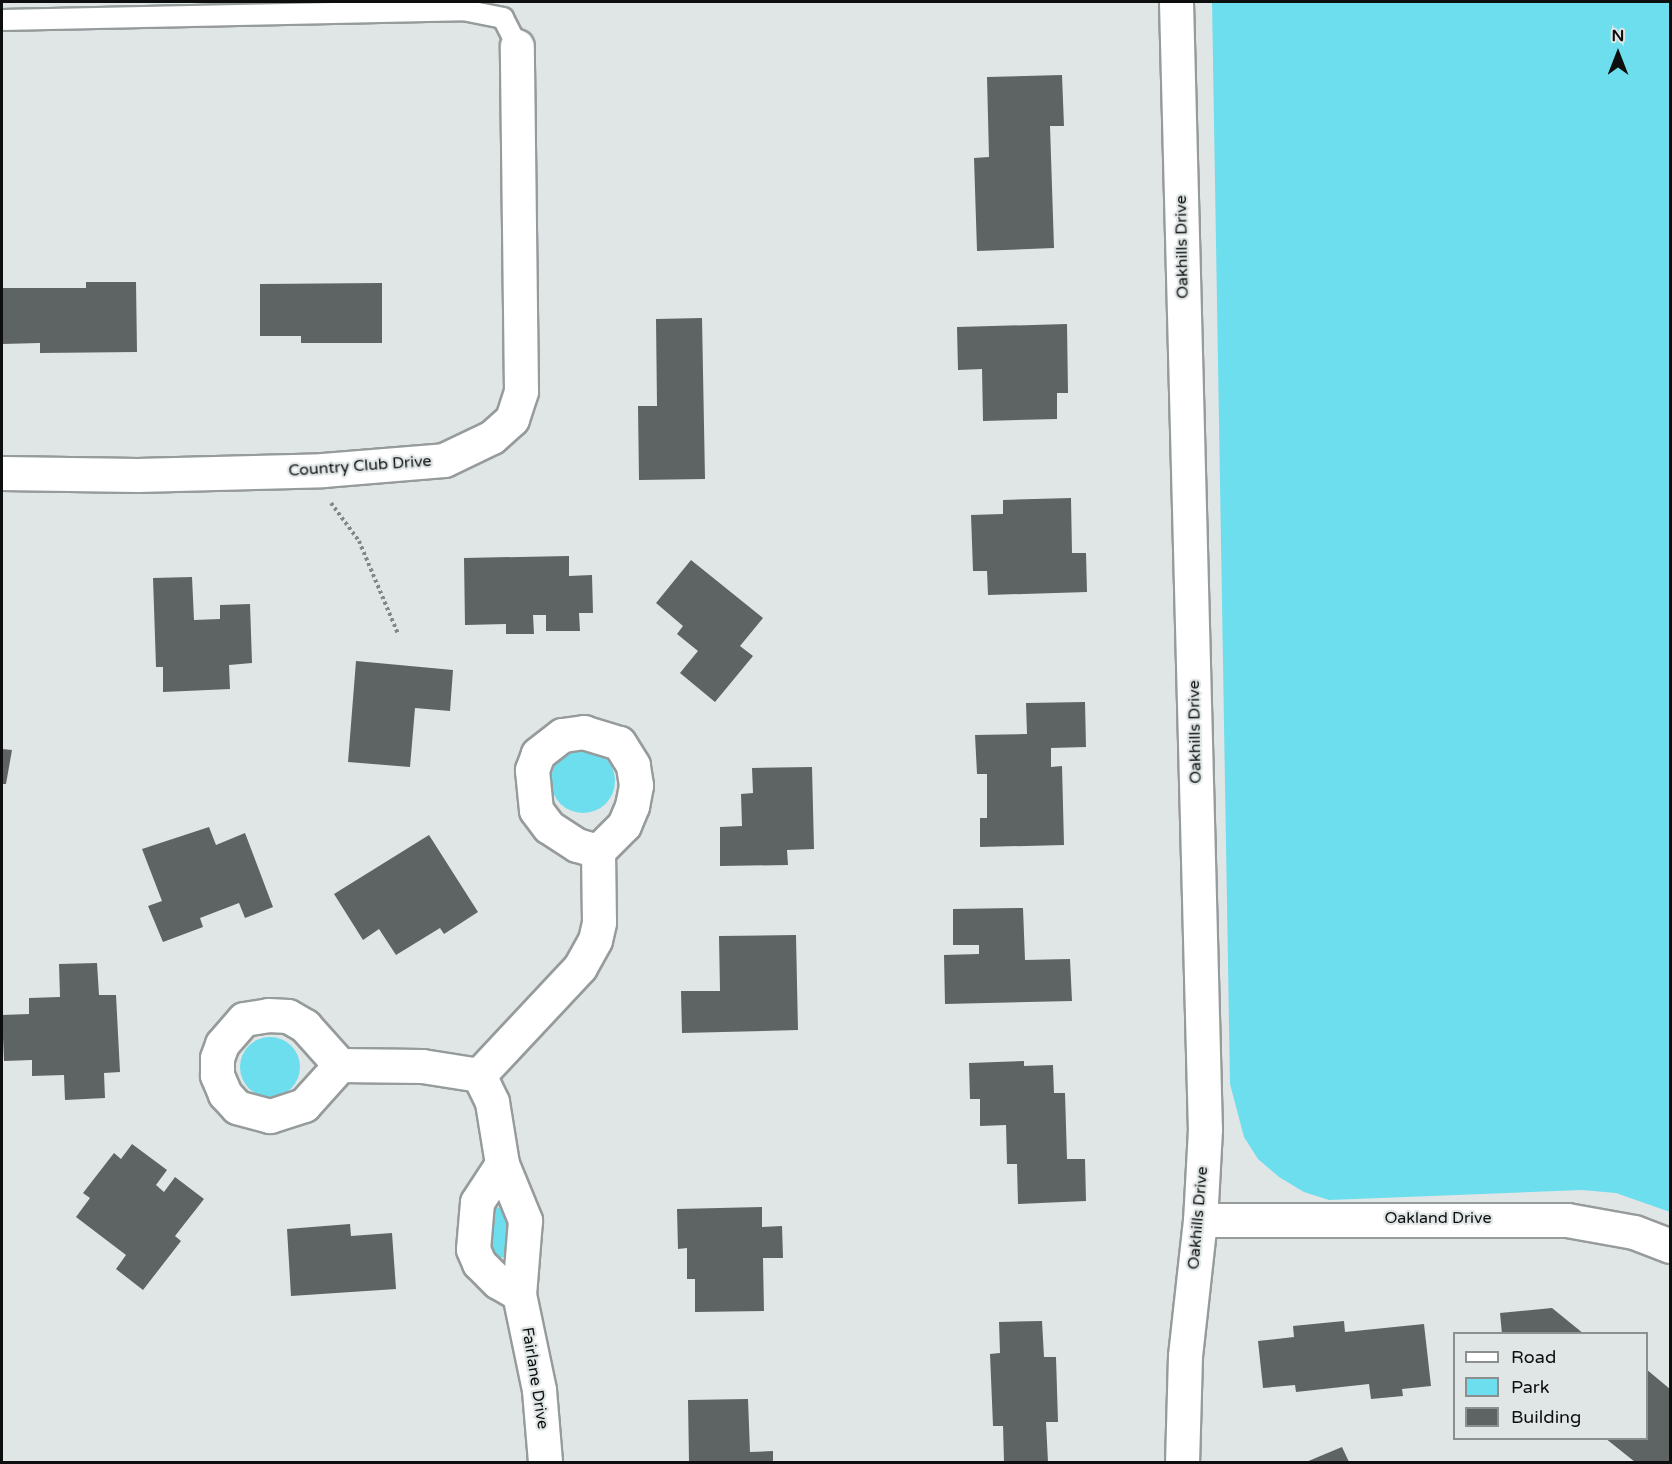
<!DOCTYPE html>
<style>
body{margin:0}
#map{position:relative;width:1672px;height:1464px;overflow:hidden;background:#e0e5e6;font-family:"Varela Round",sans-serif}
div>[style]{position:absolute}
.green>*{inset:0;background:#6ddeed}
.round{border-radius:50%}
.building>*{inset:0;background:#5e6364}
.path>*{height:4px;margin-top:-2px;transform-origin:0;background:repeating-linear-gradient(90deg,#838787 0 3px,transparent 0 6px)}
.roads{filter:drop-shadow(2px 0 #969b9c) drop-shadow(-2px 0 #969b9c) drop-shadow(0 2px #969b9c) drop-shadow(0 -2px #969b9c)}
.service>*{height:20px;margin:-10px;padding:0 10px;transform-origin:10px;border-radius:10px;background:#fff}
.minor>*{height:33px;margin:-16.5px;padding:0 16.5px;transform-origin:16.5px;border-radius:16.5px;background:#fff}
span{translate:-50% -50%;white-space:nowrap;text-align:center;line-height:1.15;-webkit-text-stroke:4.5px #e0e5e6;paint-order:stroke}
.street-label{font-size:16px;color:#0d0f0f}
.frame{position:absolute;inset:0;border:3px solid #0d0f0f;pointer-events:none}
.legend{position:absolute;left:1453px;top:1332px;width:195px;height:108px;box-sizing:border-box;background:#e0e5e6;border:2px solid #8c8f90;margin:0;padding:8px 10px;list-style:none;font-size:18px;color:#0d0f0f}
.legend li{display:flex;align-items:center;gap:12px;height:30px}
.legend b{width:30px;border:2px solid #8c8f90}
.north{position:absolute;left:1588px;top:24px;width:60px;height:60px;-webkit-text-stroke:4px #e0e5e6;paint-order:stroke;rotate:0deg;font-size:16px;font-weight:700;line-height:24px;text-align:center;color:#0d0f0f}
.north::after{content:'';display:block;margin:auto;width:21px;height:27px;background:#0d0f0f;clip-path:polygon(50% 0,100% 100%,50% 72%,0 100%)}
</style>
<div id="map">
<div class="green">
<div style="clip-path:polygon(1212px 2px,1670px 2px,1670px 1212px,1616px 1193px,1582px 1190px,1329px 1200px,1304px 1192px,1279px 1177px,1258px 1159px,1244px 1137px,1230px 1084px)"></div>
<div class="round" style="left:551px;top:749px;width:64px;height:64px"></div>
<div class="round" style="left:240px;top:1037px;width:60px;height:60px"></div>
<div style="clip-path:polygon(500px 1207px,510px 1216px,509px 1256px,495px 1259px,487px 1255px,489px 1211px)"></div>
</div>
<div class="building">
<div style="clip-path:polygon(1062px 75px,1064px 126px,1050px 126px,1054px 248px,977px 251px,974px 158px,989px 157px,987px 77px)"></div>
<div style="clip-path:polygon(86px 282px,136px 282px,137px 352px,40px 353px,40px 343px,2px 344px,2px 288px,86px 288px)"></div>
<div style="clip-path:polygon(382px 283px,382px 343px,301px 343px,301px 336px,260px 336px,260px 284px)"></div>
<div style="clip-path:polygon(702px 318px,705px 479px,639px 480px,638px 406px,657px 406px,656px 319px)"></div>
<div style="clip-path:polygon(1067px 324px,1068px 393px,1057px 393px,1057px 419px,983px 421px,982px 369px,958px 370px,957px 327px)"></div>
<div style="clip-path:polygon(1071px 498px,1072px 553px,1086px 553px,1087px 592px,988px 595px,987px 571px,973px 571px,971px 515px,1003px 514px,1003px 500px)"></div>
<div style="clip-path:polygon(569px 556px,569px 576px,592px 575px,593px 613px,579px 613px,580px 631px,546px 631px,546px 615px,533px 615px,534px 634px,506px 634px,506px 624px,465px 625px,464px 558px)"></div>
<div style="clip-path:polygon(691px 560px,763px 618px,740px 646px,753px 656px,715px 702px,680px 673px,698px 651px,677px 634px,683px 626px,656px 603px)"></div>
<div style="clip-path:polygon(192px 577px,194px 620px,220px 619px,220px 605px,250px 604px,252px 663px,229px 665px,230px 689px,163px 692px,163px 667px,156px 667px,153px 578px)"></div>
<div style="clip-path:polygon(356px 661px,453px 670px,450px 711px,415px 708px,410px 767px,348px 762px)"></div>
<div style="clip-path:polygon(1085px 702px,1086px 747px,1051px 748px,1051px 767px,1062px 766px,1064px 845px,980px 847px,980px 818px,987px 818px,987px 774px,977px 774px,975px 735px,1027px 734px,1026px 703px)"></div>
<div style="clip-path:polygon(2px 749px,12px 750px,6px 784px,2px 784px)"></div>
<div style="clip-path:polygon(812px 767px,814px 849px,787px 850px,788px 865px,720px 866px,720px 827px,742px 826px,741px 794px,753px 793px,752px 768px)"></div>
<div style="clip-path:polygon(209px 827px,216px 845px,245px 833px,273px 907px,245px 918px,239px 903px,200px 918px,203px 927px,163px 942px,148px 906px,162px 901px,142px 849px)"></div>
<div style="clip-path:polygon(429px 835px,478px 912px,444px 934px,440px 928px,396px 955px,379px 929px,363px 940px,334px 894px)"></div>
<div style="clip-path:polygon(1023px 908px,1025px 960px,1070px 959px,1072px 1001px,945px 1004px,944px 955px,979px 954px,979px 945px,953px 945px,953px 909px)"></div>
<div style="clip-path:polygon(796px 935px,798px 1030px,682px 1033px,681px 991px,720px 991px,719px 936px)"></div>
<div style="clip-path:polygon(97px 963px,99px 995px,116px 995px,120px 1072px,104px 1073px,105px 1098px,65px 1100px,64px 1075px,32px 1076px,32px 1060px,4px 1061px,2px 1015px,29px 1014px,29px 998px,60px 997px,59px 964px)"></div>
<div style="clip-path:polygon(1024px 1061px,1024px 1066px,1053px 1065px,1054px 1093px,1065px 1093px,1067px 1159px,1085px 1159px,1086px 1201px,1018px 1204px,1017px 1164px,1007px 1164px,1006px 1125px,980px 1126px,980px 1099px,970px 1099px,969px 1063px)"></div>
<div style="clip-path:polygon(132px 1144px,167px 1170px,156px 1185px,164px 1192px,175px 1177px,204px 1199px,175px 1236px,181px 1241px,143px 1290px,116px 1269px,126px 1255px,76px 1217px,90px 1198px,83px 1193px,114px 1153px,121px 1159px)"></div>
<div style="clip-path:polygon(762px 1207px,762px 1227px,782px 1226px,783px 1258px,763px 1258px,764px 1311px,695px 1312px,695px 1279px,687px 1279px,687px 1248px,678px 1249px,677px 1209px)"></div>
<div style="clip-path:polygon(350px 1224px,351px 1236px,392px 1233px,396px 1289px,291px 1296px,287px 1229px)"></div>
<div style="clip-path:polygon(1552px 1308px,1584px 1334px,1502px 1334px,1500px 1313px)"></div>
<div style="clip-path:polygon(1042px 1321px,1044px 1357px,1056px 1357px,1058px 1422px,1046px 1422px,1048px 1462px,1004px 1462px,1003px 1426px,993px 1426px,990px 1354px,1000px 1353px,999px 1322px)"></div>
<div style="clip-path:polygon(1344px 1321px,1345px 1332px,1424px 1324px,1431px 1386px,1402px 1389px,1403px 1396px,1371px 1399px,1369px 1384px,1296px 1392px,1295px 1385px,1263px 1388px,1258px 1341px,1294px 1337px,1293px 1326px)"></div>
<div style="clip-path:polygon(1646px 1369px,1670px 1389px,1670px 1462px,1635px 1462px,1605px 1438px,1646px 1438px)"></div>
<div style="clip-path:polygon(748px 1399px,750px 1452px,773px 1451px,773px 1462px,689px 1462px,688px 1400px)"></div>
<div style="clip-path:polygon(1342px 1447px,1349px 1462px,1306px 1462px)"></div>
</div>
<div class="path">
<div style="left:331px;top:503px;width:47px;rotate:53.6deg"></div>
<div style="left:359px;top:541px;width:101px;rotate:67.2deg"></div>
</div>
<div class="roads">
<div class="service">
<div style="left:2px;top:20px;width:461px;rotate:-1.2deg"></div>
<div style="left:463px;top:10px;width:41px;rotate:11.3deg"></div>
<div style="left:503px;top:18px;width:31px;rotate:63deg"></div>
</div>
<div class="minor">
<div style="left:1176px;top:2px;width:1127px;rotate:88.53deg"></div>
<div style="left:1205px;top:1129px;width:91px;rotate:93.1deg"></div>
<div style="left:1200px;top:1220px;width:137px;rotate:96.3deg"></div>
<div style="left:1185px;top:1356px;width:106px;rotate:91.6deg"></div>
<div style="left:2px;top:473px;width:135px;rotate:0.8deg"></div>
<div style="left:137px;top:475px;width:186px;rotate:-1.5deg"></div>
<div style="left:323px;top:470px;width:121px;rotate:-4.7deg"></div>
<div style="left:444px;top:460px;width:53px;rotate:-25.6deg"></div>
<div style="left:492px;top:437px;width:27px;rotate:-42deg"></div>
<div style="left:512px;top:419px;width:29px;rotate:-72deg"></div>
<div style="left:521px;top:391px;width:345px;rotate:-90.7deg"></div>
<div style="left:340px;top:1065px;width:54px;rotate:132deg"></div>
<div style="left:304px;top:1105px;width:36px;rotate:162deg"></div>
<div style="left:270px;top:1116px;width:34px;rotate:-165deg"></div>
<div style="left:237px;top:1107px;width:18px;rotate:-133deg"></div>
<div style="left:225px;top:1094px;width:21px;rotate:-113deg"></div>
<div style="left:217px;top:1075px;width:17px;rotate:-90deg"></div>
<div style="left:217px;top:1058px;width:15px;rotate:-70deg"></div>
<div style="left:222px;top:1044px;width:33px;rotate:-49deg"></div>
<div style="left:244px;top:1019px;width:24px;rotate:-9deg"></div>
<div style="left:268px;top:1015px;width:20px;rotate:3deg"></div>
<div style="left:288px;top:1016px;width:20px;rotate:30deg"></div>
<div style="left:305px;top:1026px;width:52px;rotate:48.1deg"></div>
<div style="left:340px;top:1065px;width:82px;rotate:0.7deg"></div>
<div style="left:422px;top:1066px;width:58px;rotate:9deg"></div>
<div style="left:479px;top:1075px;width:148px;rotate:-46.9deg"></div>
<div style="left:580px;top:967px;width:31px;rotate:-61deg"></div>
<div style="left:595px;top:940px;width:18px;rotate:-77deg"></div>
<div style="left:599px;top:922px;width:71px;rotate:-90.8deg"></div>
<div style="left:598px;top:851px;width:37px;rotate:-45deg"></div>
<div style="left:624px;top:825px;width:21px;rotate:-67deg"></div>
<div style="left:632px;top:806px;width:21px;rotate:-79deg"></div>
<div style="left:636px;top:785px;width:20px;rotate:-99deg"></div>
<div style="left:633px;top:765px;width:26px;rotate:-122deg"></div>
<div style="left:619px;top:743px;width:37px;rotate:-163deg"></div>
<div style="left:584px;top:732px;width:22px;rotate:172deg"></div>
<div style="left:562px;top:735px;width:31px;rotate:142deg"></div>
<div style="left:538px;top:754px;width:17px;rotate:111deg"></div>
<div style="left:532px;top:770px;width:40px;rotate:84.3deg"></div>
<div style="left:536px;top:810px;width:21px;rotate:53deg"></div>
<div style="left:549px;top:827px;width:33px;rotate:33deg"></div>
<div style="left:577px;top:845px;width:22px;rotate:16deg"></div>
<div style="left:479px;top:1075px;width:30px;rotate:64deg"></div>
<div style="left:492px;top:1102px;width:63px;rotate:80.8deg"></div>
<div style="left:502px;top:1164px;width:61px;rotate:67.7deg"></div>
<div style="left:525px;top:1220px;width:74px;rotate:94.6deg"></div>
<div style="left:519px;top:1294px;width:24px;rotate:-150deg"></div>
<div style="left:498px;top:1282px;width:27px;rotate:-135deg"></div>
<div style="left:479px;top:1263px;width:15px;rotate:-113deg"></div>
<div style="left:473px;top:1249px;width:47px;rotate:-85.1deg"></div>
<div style="left:477px;top:1202px;width:45px;rotate:-56.7deg"></div>
<div style="left:1200px;top:1220px;width:367px"></div>
<div style="left:1567px;top:1220px;width:68px;rotate:10.2deg"></div>
<div style="left:1634px;top:1232px;width:39px;rotate:21deg"></div>
<div style="left:519px;top:1294px;width:98px;rotate:78.2deg"></div>
<div style="left:539px;top:1390px;width:72px;rotate:85.2deg"></div>
</div>
</div>
<div class="street-label">
<span style="left:1182px;top:247px;rotate:-91deg">Oakhills Drive</span>
<span style="left:360px;top:466px;rotate:-4deg">Country Club Drive</span>
<span style="left:1195px;top:732px;rotate:-91deg">Oakhills Drive</span>
<span style="left:1198px;top:1218px;rotate:-85deg">Oakhills Drive</span>
<span style="left:1438px;top:1218px">Oakland Drive</span>
<span style="left:535px;top:1378px;rotate:81deg">Fairlane Drive</span>
</div>
<div class="frame"></div>
<ul class="legend">
<li><b style="height:8px;background:#fff"></b>Road</li>
<li><b style="height:16px;background:#6ddeed"></b>Park</li>
<li><b style="height:16px;background:#5e6364"></b>Building</li>
</ul>
<div class="north">N</div>
</div>
